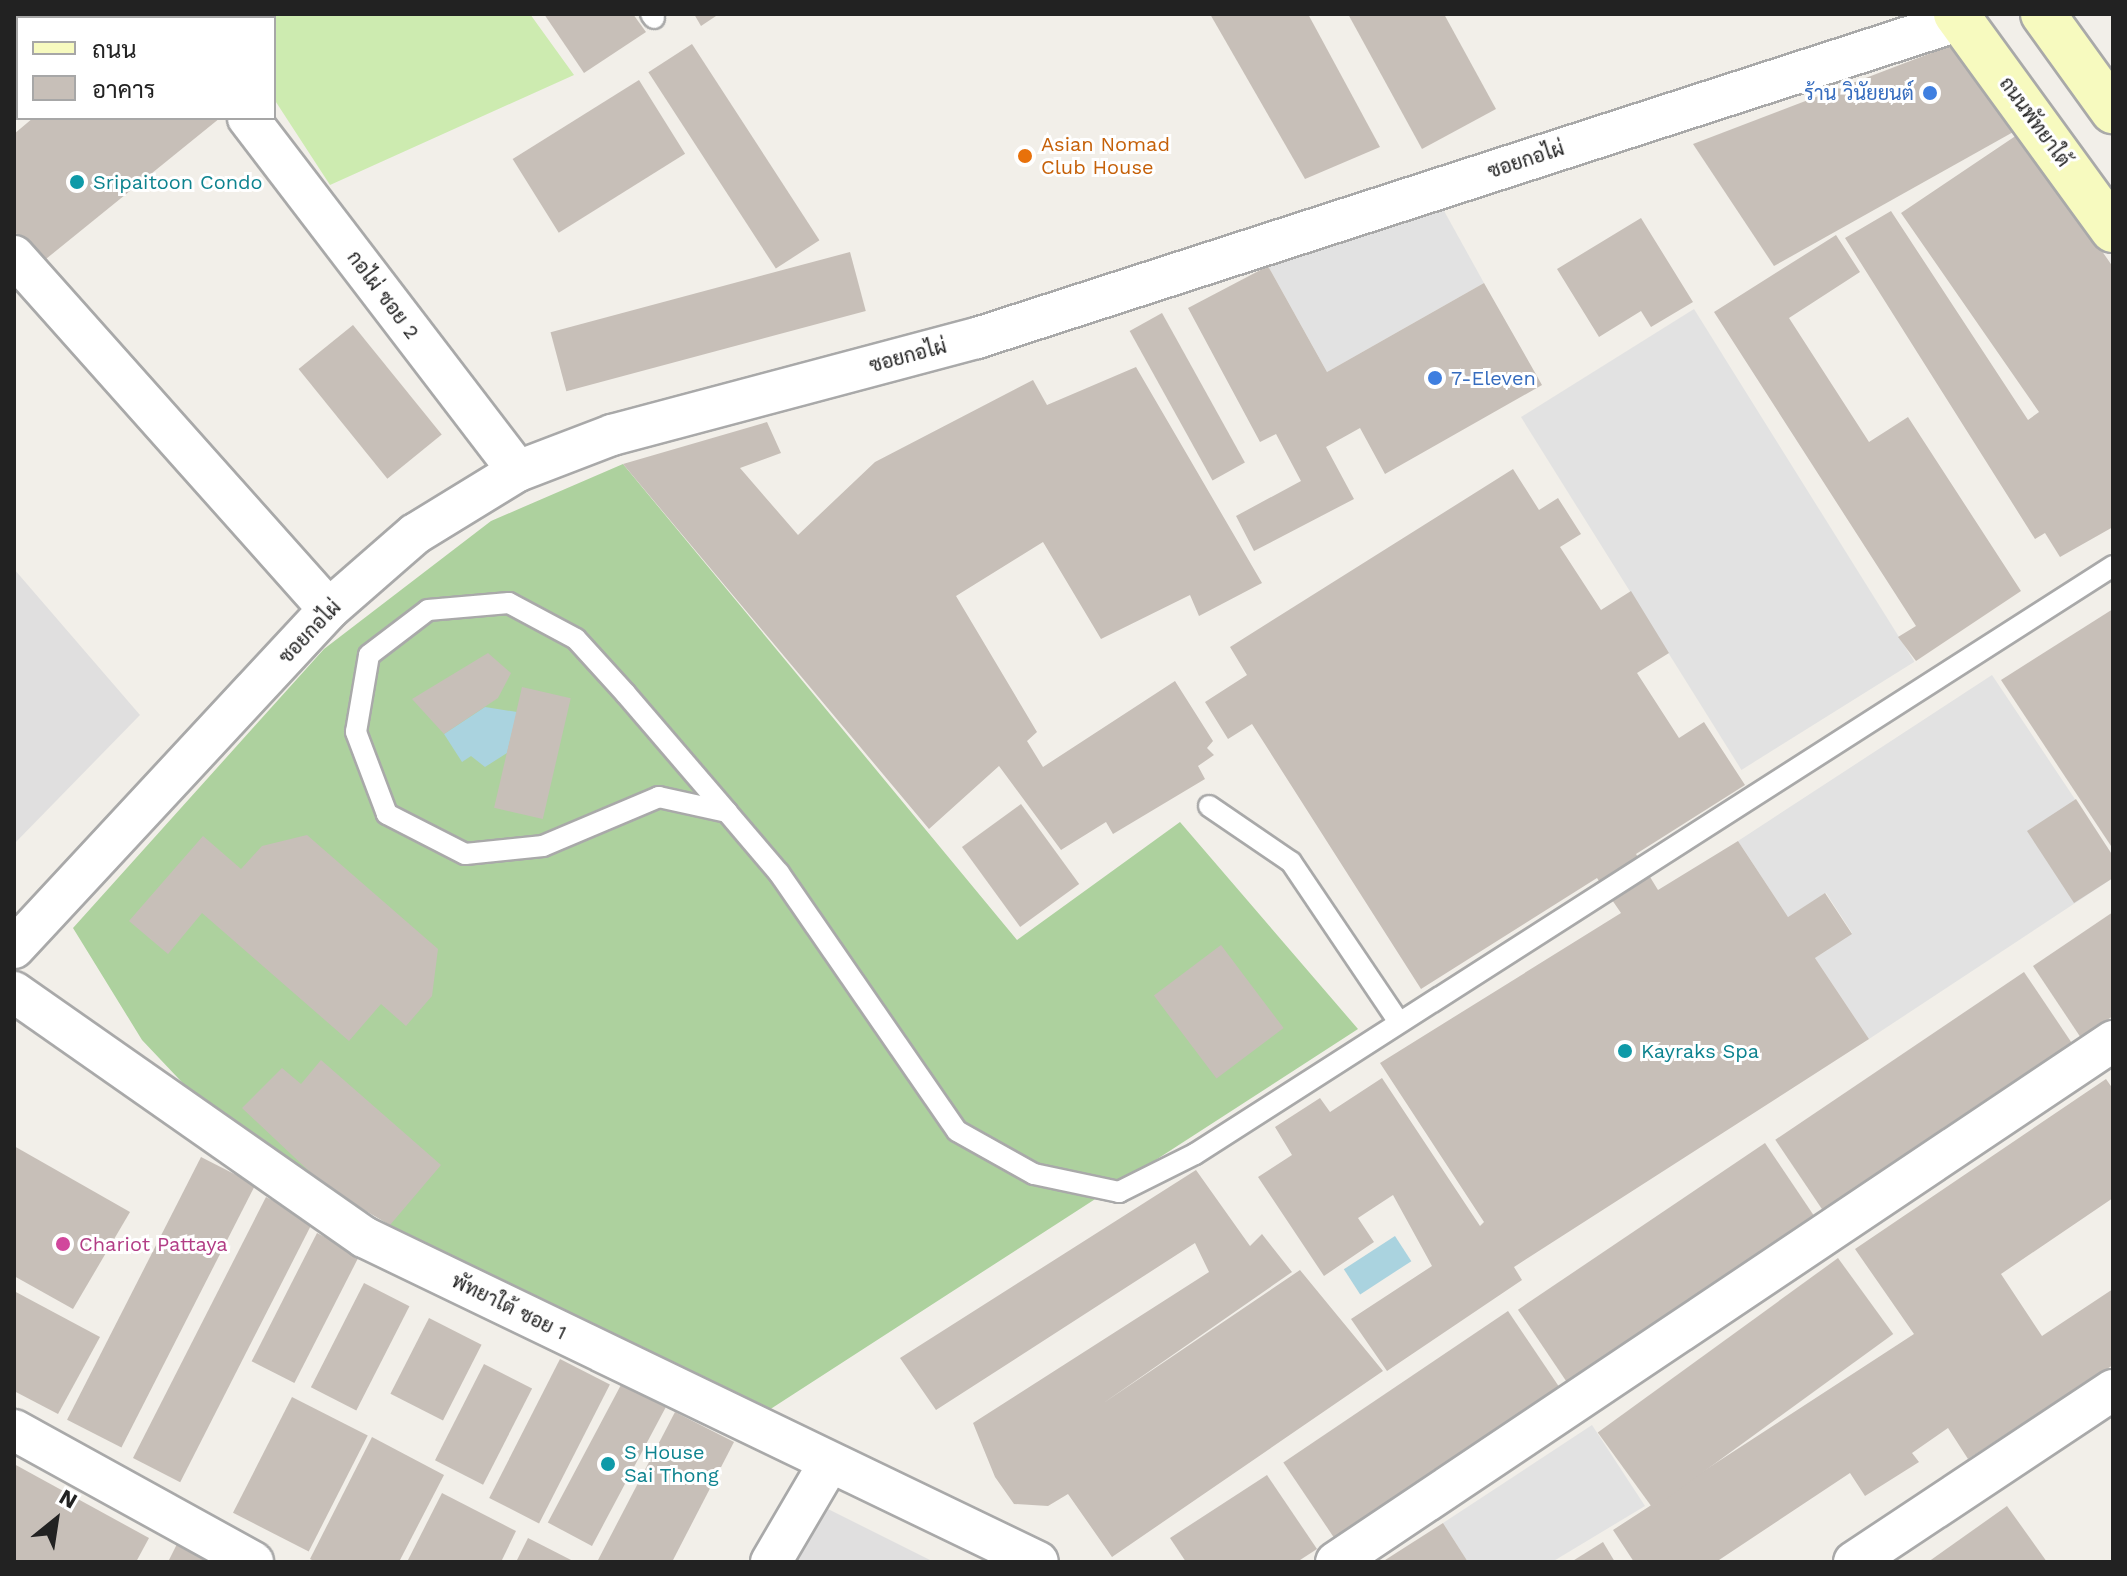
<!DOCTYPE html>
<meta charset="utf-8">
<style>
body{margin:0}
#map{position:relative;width:2127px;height:1576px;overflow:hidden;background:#f2efe9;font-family:"Work Sans",Sarabun,sans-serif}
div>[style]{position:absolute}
.residential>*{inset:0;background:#e0dfdf}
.grass>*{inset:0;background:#cdebb0}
.forest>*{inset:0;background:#add19e}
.parking>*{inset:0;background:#e2e2e2;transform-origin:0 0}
.water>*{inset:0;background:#aad3df;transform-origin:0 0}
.building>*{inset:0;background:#c7bfb8;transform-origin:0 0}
.roads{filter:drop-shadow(2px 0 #a9a9a9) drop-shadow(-2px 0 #a9a9a9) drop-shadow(0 2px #a9a9a9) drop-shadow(0 -2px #a9a9a9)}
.lane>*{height:20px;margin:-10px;padding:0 10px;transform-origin:10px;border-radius:10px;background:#fff}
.street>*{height:40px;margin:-20px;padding:0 20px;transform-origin:20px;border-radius:20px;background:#fff}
.secondary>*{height:44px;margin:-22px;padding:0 22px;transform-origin:22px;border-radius:22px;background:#f7fabf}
.dots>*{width:22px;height:22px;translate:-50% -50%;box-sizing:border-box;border:4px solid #fff;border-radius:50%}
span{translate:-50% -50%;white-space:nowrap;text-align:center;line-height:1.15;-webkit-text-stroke:6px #fff;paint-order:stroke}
.shop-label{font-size:20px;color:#366cbe}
.right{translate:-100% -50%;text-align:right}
.left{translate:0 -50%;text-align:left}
.street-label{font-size:20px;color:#222}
.food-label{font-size:20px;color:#c56008}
.culture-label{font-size:20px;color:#0d838f}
.hotel-label{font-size:20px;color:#b23c85}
.frame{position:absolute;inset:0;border:16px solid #222;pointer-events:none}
.legend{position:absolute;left:16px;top:16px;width:260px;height:104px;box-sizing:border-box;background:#fff;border:2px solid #a7a7a7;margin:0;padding:10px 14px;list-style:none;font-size:24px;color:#222}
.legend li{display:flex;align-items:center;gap:16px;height:40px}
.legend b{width:40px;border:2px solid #a7a7a7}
.north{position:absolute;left:16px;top:1480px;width:80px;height:80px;-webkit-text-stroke:6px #fff;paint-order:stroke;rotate:30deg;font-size:22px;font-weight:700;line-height:32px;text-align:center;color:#222}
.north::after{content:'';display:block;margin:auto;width:28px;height:36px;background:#222;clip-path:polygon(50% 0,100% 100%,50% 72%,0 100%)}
</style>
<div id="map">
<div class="residential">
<div style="clip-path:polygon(14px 569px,140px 715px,14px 844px)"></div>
<div style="clip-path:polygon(820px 1505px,934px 1562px,787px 1562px)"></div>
</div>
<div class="grass">
<div style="clip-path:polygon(218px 14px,530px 14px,574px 75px,330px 185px,274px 99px,274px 18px)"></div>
</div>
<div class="forest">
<div style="clip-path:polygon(623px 464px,1017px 940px,1180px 822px,1358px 1029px,769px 1410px,390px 1225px,213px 1115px,142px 1040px,73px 928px,324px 649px,491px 521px)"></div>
</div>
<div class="parking">
<div style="clip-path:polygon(1443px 209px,1484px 283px,1327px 372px,1268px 266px)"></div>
<div style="left:1694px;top:309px;width:416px;height:204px;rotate:58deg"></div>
<div style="clip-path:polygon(1992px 675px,2113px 856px,2113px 878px,1869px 1039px,1815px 958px,1852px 933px,1826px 893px,1788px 917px,1738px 841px)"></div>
<div style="clip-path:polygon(1592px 1425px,1645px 1506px,1552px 1562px,1468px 1562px,1443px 1523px)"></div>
</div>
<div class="water">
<div style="clip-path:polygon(485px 707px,517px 712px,507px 753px,485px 767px,471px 756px,462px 762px,444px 734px)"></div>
<div style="left:1395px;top:1236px;width:30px;height:61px;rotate:57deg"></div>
</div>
<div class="building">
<div style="clip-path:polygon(544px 14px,633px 14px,646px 32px,584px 73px)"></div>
<div style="clip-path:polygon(694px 14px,719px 14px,701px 26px)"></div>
<div style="clip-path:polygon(1210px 14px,1308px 14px,1380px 147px,1305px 179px)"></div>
<div style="clip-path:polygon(1348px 14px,1444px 14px,1496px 109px,1422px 149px)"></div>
<div style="left:692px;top:44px;width:234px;height:52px;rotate:57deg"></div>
<div style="clip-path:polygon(1952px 45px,2015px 131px,1774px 266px,1693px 144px)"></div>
<div style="left:639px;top:80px;width:87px;height:149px;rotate:58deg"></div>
<div style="clip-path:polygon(33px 118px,220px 118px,41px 263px,14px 231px,14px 134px)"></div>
<div style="clip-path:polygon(2020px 133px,2113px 267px,2113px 527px,2060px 557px,2045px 533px,2035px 539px,1845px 238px,1891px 211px,2028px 420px,2039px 412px,1901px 213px)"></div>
<div style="clip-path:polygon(1641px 218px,1693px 302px,1651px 327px,1641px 311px,1599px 337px,1557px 269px)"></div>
<div style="clip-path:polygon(1836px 235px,1860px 272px,1789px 318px,1869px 442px,1908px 417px,2021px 591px,1916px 661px,1898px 637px,1916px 626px,1714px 312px)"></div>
<div style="left:850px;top:252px;width:61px;height:310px;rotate:75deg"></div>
<div style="clip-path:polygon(1268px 266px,1327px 372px,1484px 283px,1542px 385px,1385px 474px,1360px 428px,1326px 447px,1354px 499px,1254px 551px,1236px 516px,1301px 481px,1276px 434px,1260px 442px,1188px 308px)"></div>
<div style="left:1162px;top:313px;width:171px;height:37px;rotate:61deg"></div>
<div style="left:353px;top:325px;width:141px;height:70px;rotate:51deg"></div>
<div style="clip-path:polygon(1136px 367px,1262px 583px,1199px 616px,1190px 595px,1101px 639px,1043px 542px,956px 596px,1037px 732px,1027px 741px,1043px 767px,1175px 681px,1213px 741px,1207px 748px,1214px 755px,1198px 766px,1205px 779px,1113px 834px,1106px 822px,1061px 850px,999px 766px,929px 829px,623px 464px,767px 422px,781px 453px,740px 468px,798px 535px,875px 462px,1033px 380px,1047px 405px)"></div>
<div style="clip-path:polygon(1513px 469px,1539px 510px,1558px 498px,1581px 534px,1560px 547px,1601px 610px,1631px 591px,1669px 653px,1637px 673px,1679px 738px,1704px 722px,1745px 785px,1636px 854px,1658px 890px,1738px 841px,1788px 917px,1825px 893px,1852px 934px,1815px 958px,1869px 1039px,1514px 1267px,1522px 1280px,1387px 1371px,1351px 1319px,1432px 1266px,1393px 1195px,1358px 1218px,1374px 1242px,1324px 1276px,1258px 1177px,1292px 1155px,1275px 1127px,1320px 1098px,1330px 1112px,1382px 1078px,1480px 1226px,1484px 1222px,1380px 1063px,1621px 913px,1597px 878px,1421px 989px,1252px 724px,1228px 739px,1205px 702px,1247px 675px,1230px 647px)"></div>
<div style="clip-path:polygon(2113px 609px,2113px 849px,2001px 680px)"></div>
<div style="clip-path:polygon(488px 653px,511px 673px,498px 698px,444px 734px,412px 699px)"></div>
<div style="left:522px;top:687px;width:50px;height:124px;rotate:13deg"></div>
<div style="clip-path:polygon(2076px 799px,2113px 856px,2113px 878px,2074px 903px,2027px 831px)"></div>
<div style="left:1021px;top:804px;width:99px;height:73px;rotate:54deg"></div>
<div style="clip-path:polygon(307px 835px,438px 949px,432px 996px,406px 1026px,381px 1004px,349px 1041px,202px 913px,168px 954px,129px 921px,203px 836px,241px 869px,262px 846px)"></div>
<div style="clip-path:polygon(2113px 912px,2113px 1016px,2081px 1038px,2033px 966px)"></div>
<div style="left:1221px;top:945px;width:104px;height:84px;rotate:53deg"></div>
<div style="left:2024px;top:972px;width:87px;height:300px;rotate:56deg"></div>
<div style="clip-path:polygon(321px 1060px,441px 1165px,390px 1225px,328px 1189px,242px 1108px,282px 1068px,301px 1084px)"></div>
<div style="clip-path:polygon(2106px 1079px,2113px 1089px,2113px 1198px,2001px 1274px,2042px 1336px,2113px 1289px,2113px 1365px,1968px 1459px,1948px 1428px,1912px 1453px,1919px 1462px,1865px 1496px,1850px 1473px,1716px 1562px,1634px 1562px,1613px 1530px,1914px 1334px,1855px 1249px)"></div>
<div style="left:1765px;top:1143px;width:87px;height:298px;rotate:56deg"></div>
<div style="clip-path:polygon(14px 1146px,130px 1212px,73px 1309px,14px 1276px)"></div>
<div style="left:201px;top:1157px;width:61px;height:295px;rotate:27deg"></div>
<div style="clip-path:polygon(1196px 1170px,1250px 1246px,1262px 1234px,1292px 1272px,1102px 1404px,1300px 1270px,1383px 1371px,1112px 1557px,1068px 1494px,1048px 1506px,1014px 1504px,995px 1477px,973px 1423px,1209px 1272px,1195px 1243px,936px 1410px,900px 1358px)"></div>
<div style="left:266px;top:1197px;width:53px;height:293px;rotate:27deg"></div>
<div style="left:317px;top:1233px;width:48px;height:144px;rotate:27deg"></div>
<div style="left:1838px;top:1258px;width:94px;height:297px;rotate:54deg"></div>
<div style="left:364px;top:1283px;width:51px;height:117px;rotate:27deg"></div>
<div style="clip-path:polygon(14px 1291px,100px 1337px,58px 1414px,14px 1391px)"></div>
<div style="left:1508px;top:1311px;width:94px;height:271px;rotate:56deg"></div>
<div style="left:429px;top:1318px;width:59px;height:85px;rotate:27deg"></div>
<div style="left:560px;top:1359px;width:56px;height:156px;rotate:27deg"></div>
<div style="left:484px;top:1364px;width:54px;height:108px;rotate:27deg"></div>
<div style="left:622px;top:1383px;width:50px;height:158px;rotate:28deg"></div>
<div style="left:292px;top:1397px;width:85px;height:130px;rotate:27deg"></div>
<div style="clip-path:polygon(675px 1412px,734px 1442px,672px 1562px,597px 1562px)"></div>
<div style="clip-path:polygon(372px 1437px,444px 1475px,399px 1562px,316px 1562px,310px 1559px)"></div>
<div style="clip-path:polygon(14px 1464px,149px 1538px,136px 1562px,14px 1562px)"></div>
<div style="clip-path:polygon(1267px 1475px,1317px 1549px,1297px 1562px,1186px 1562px,1170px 1538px)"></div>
<div style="clip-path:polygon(442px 1493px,516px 1531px,501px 1562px,407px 1562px)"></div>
<div style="clip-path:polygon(2007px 1506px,2047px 1562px,1928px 1562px)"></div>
<div style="clip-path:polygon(1443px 1523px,1468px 1562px,1382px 1562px)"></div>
<div style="clip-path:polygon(183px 1532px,225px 1562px,168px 1562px)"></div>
<div style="clip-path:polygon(528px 1538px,575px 1562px,516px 1562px)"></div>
<div style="clip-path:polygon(1603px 1542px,1615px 1562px,1571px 1562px)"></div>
</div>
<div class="roads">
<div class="lane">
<div style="left:651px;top:14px;width:5px;rotate:53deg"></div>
<div style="left:1209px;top:806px;width:99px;rotate:34.3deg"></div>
<div style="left:1291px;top:862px;width:193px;rotate:56deg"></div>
<div style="left:727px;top:812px;width:70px;rotate:-167.6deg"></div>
<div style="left:659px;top:797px;width:126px;rotate:157.1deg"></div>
<div style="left:543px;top:846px;width:78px;rotate:174.1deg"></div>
<div style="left:465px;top:854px;width:88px;rotate:-152.9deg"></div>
<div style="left:387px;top:814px;width:88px;rotate:-110.7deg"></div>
<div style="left:356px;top:732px;width:78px;rotate:-80.4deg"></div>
<div style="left:369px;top:655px;width:74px;rotate:-37.3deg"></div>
<div style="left:428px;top:610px;width:81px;rotate:-4.9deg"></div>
<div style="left:509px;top:603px;width:76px;rotate:28.2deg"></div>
<div style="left:576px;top:639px;width:74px;rotate:47.7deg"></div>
<div style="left:626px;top:694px;width:155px;rotate:49.4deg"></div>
<div style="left:727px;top:812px;width:80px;rotate:49.6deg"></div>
<div style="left:779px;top:873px;width:313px;rotate:55.4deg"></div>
<div style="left:957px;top:1131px;width:88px;rotate:29.2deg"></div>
<div style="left:1034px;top:1174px;width:87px;rotate:12deg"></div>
<div style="left:1119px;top:1192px;width:85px;rotate:-26.6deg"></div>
<div style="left:1195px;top:1154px;width:1090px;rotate:-32.64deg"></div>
</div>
<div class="street">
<div style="left:169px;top:14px;width:5px;rotate:53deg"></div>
<div style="left:38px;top:18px;width:7px;rotate:-34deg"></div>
<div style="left:248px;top:118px;width:444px;rotate:52.6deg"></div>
<div style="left:14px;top:256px;width:473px;rotate:48.3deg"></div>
<div style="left:14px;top:948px;width:463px;rotate:-47.1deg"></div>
<div style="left:329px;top:609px;width:114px;rotate:-41.1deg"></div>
<div style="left:415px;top:534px;width:121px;rotate:-31.5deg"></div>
<div style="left:518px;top:471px;width:101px;rotate:-21deg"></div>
<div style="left:612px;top:435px;width:378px;rotate:-14.9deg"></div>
<div style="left:977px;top:338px;width:1034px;rotate:-17.91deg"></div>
<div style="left:14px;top:992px;width:427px;rotate:35deg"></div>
<div style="left:364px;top:1237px;width:748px;rotate:25.74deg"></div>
<div style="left:14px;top:1430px;width:273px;rotate:28.9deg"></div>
<div style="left:771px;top:1562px;width:115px;rotate:-59.6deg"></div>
<div style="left:1336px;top:1562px;width:936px;rotate:-33.84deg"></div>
<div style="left:1854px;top:1562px;width:311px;rotate:-33.6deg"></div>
</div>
<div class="secondary">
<div style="left:1956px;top:14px;width:267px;rotate:54deg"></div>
<div style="left:2043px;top:14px;width:120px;rotate:54.2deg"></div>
</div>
</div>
<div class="dots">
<div style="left:1930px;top:93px;background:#3f7fe0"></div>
<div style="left:1025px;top:156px;background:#e8710a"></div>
<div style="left:77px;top:182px;background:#0f9aa8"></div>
<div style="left:1435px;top:378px;background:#3f7fe0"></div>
<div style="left:1625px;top:1051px;background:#0f9aa8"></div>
<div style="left:63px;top:1244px;background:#d1479c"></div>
<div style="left:608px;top:1464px;background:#0f9aa8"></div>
</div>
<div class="shop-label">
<span class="right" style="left:1914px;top:93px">ร้าน วินัยยนต์</span>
<span class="left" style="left:1451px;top:378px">7-Eleven</span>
</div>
<div class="street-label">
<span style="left:2035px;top:122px;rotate:54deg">ถนนพัทยาใต้</span>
<span style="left:1526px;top:160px;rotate:-18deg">ซอยกอไผ่</span>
<span style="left:383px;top:295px;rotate:53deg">กอไผ่ ซอย 2</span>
<span style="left:908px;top:356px;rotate:-15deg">ซอยกอไผ่</span>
<span style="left:310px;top:632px;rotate:-46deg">ซอยกอไผ่</span>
<span style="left:509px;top:1307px;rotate:26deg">พัทยาใต้ ซอย 1</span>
</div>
<div class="food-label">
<span class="left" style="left:1041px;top:156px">Asian Nomad<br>Club House</span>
</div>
<div class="culture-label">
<span class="left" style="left:93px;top:182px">Sripaitoon Condo</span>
<span class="left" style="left:1641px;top:1051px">Kayraks Spa</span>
<span class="left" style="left:624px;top:1464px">S House<br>Sai Thong</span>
</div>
<div class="hotel-label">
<span class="left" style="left:79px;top:1244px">Chariot Pattaya</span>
</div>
<div class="frame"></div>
<ul class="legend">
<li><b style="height:10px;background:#f7fabf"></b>ถนน</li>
<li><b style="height:22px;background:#c7bfb8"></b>อาคาร</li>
</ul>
<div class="north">N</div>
</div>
